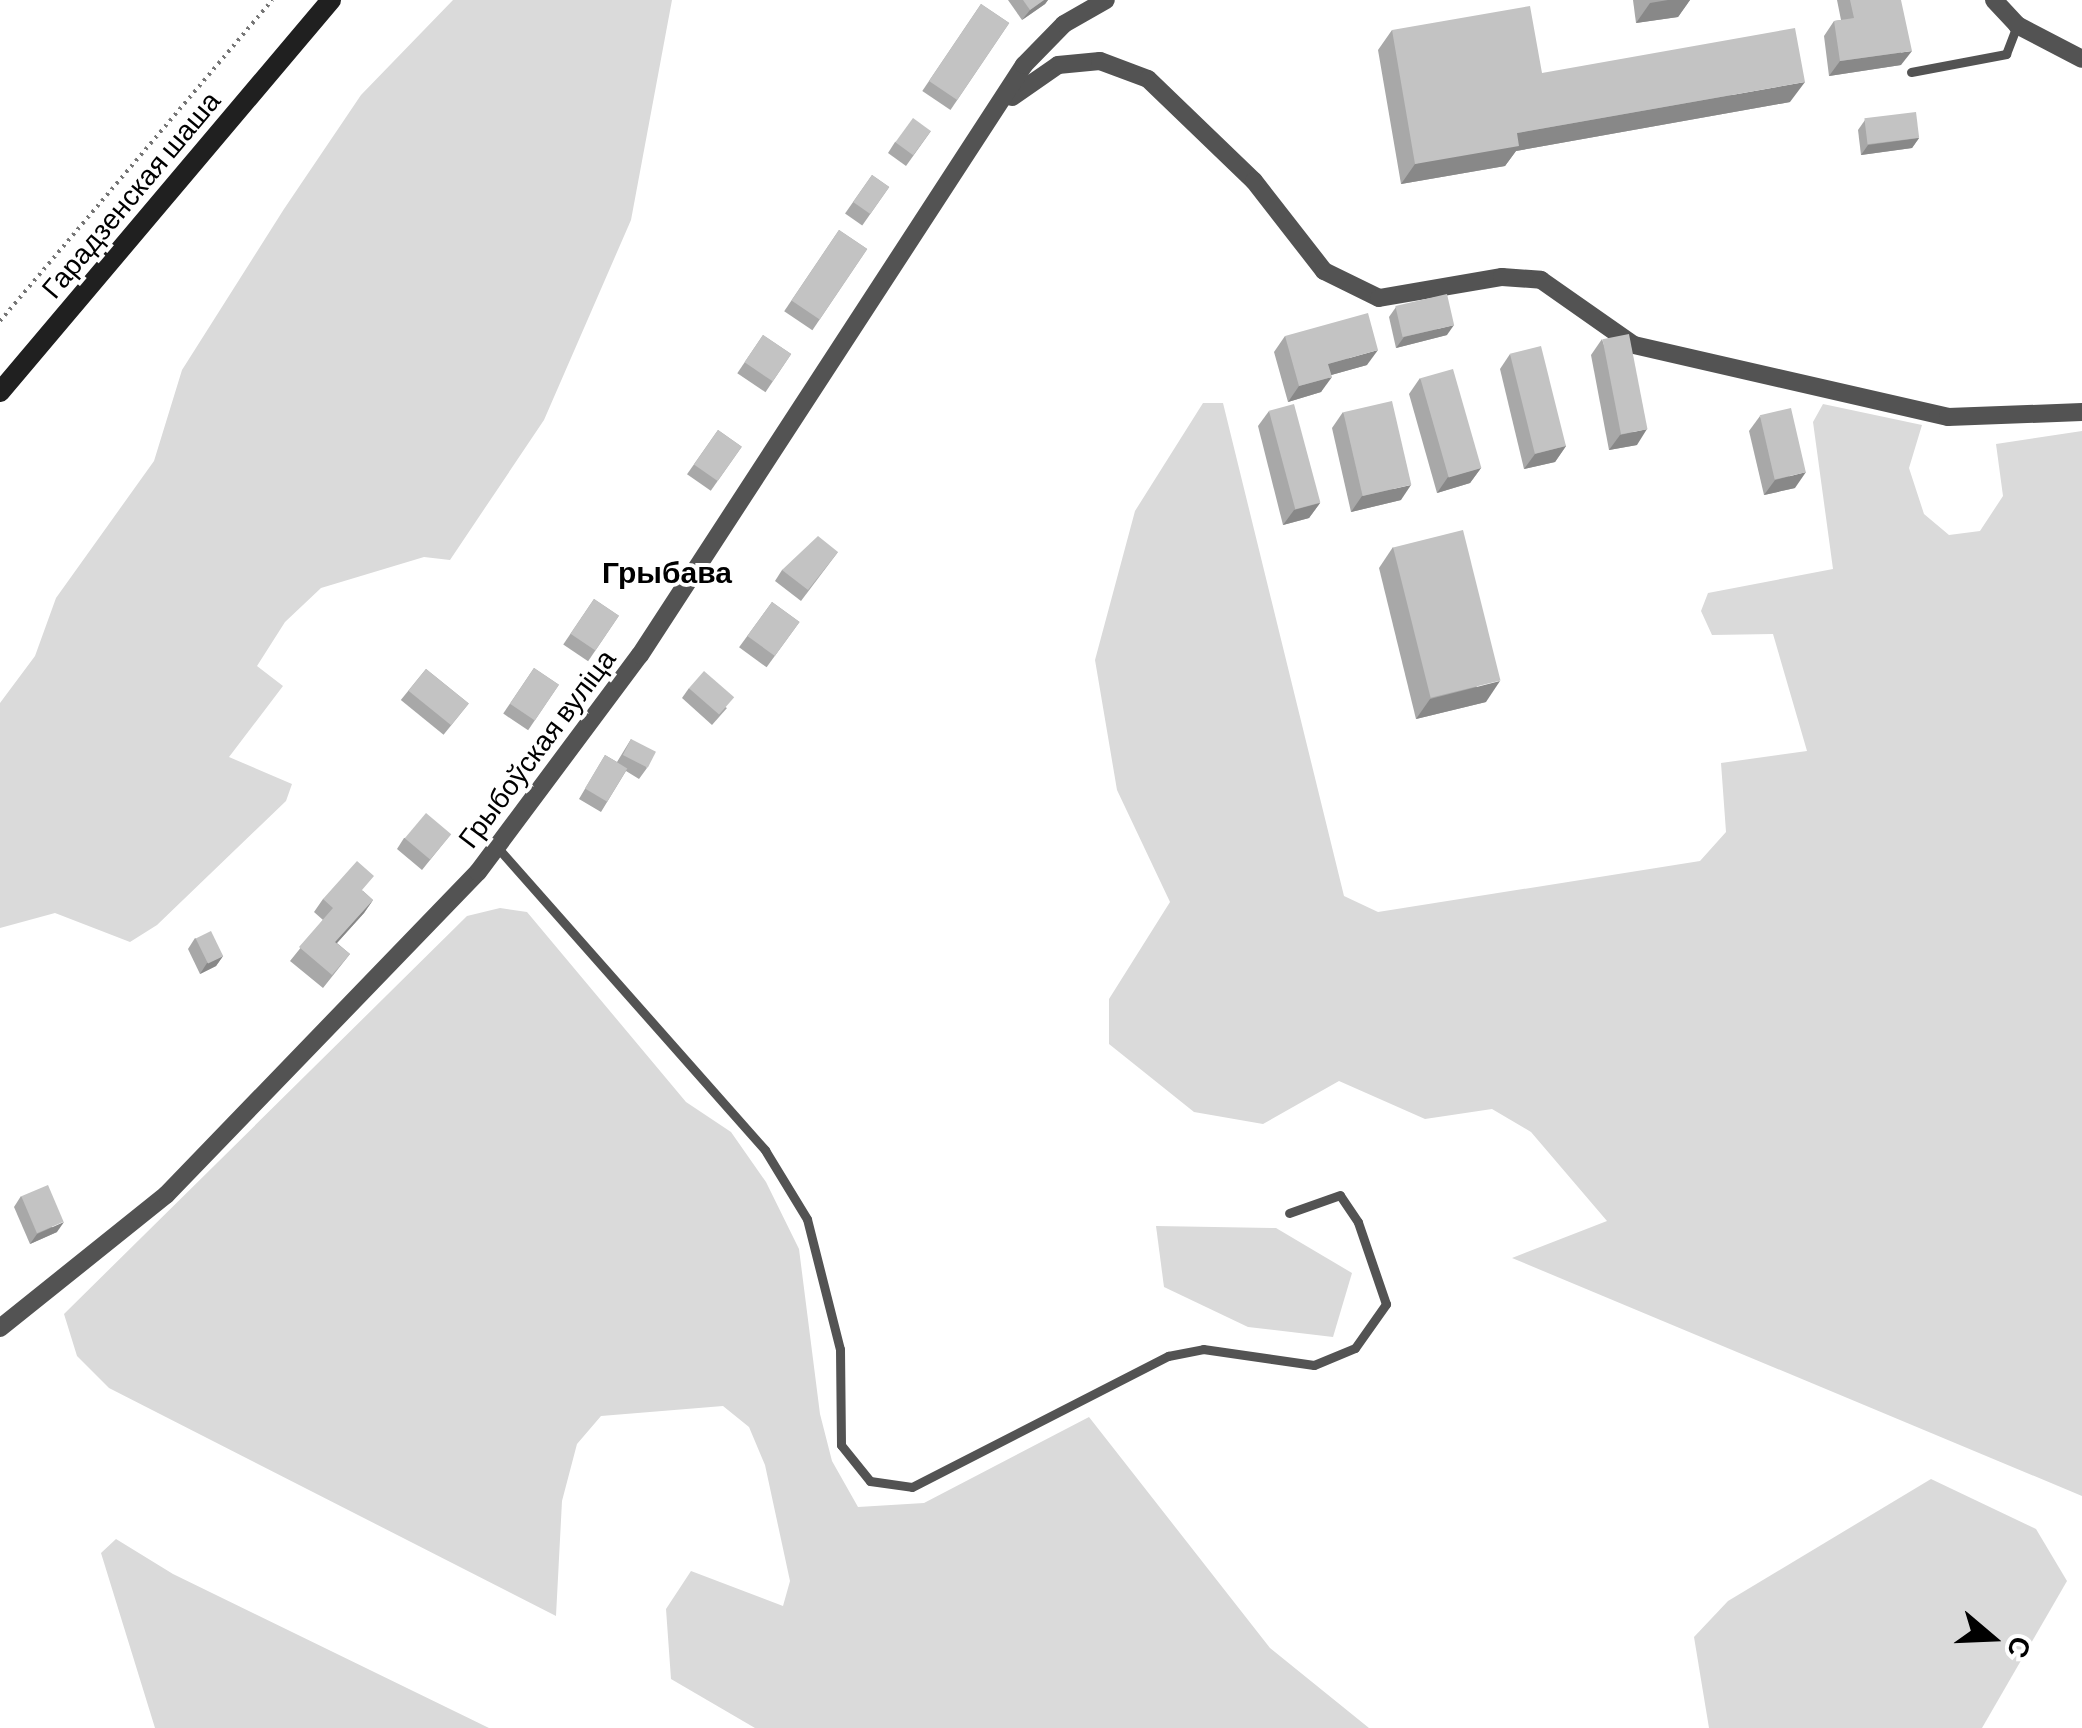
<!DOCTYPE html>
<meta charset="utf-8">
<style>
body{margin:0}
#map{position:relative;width:2082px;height:1728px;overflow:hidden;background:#fff;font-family:Barlow,sans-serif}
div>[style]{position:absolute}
.green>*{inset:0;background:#dadada}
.path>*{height:4px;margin-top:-2px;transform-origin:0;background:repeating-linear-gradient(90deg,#757575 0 2.5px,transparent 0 7.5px)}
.service>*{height:9px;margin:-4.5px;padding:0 4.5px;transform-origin:4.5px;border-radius:4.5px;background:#535353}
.minor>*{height:18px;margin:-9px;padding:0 9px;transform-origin:9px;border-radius:9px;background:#535353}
.secondary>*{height:20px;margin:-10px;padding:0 10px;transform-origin:10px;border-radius:10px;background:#202020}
.wall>*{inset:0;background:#a8a8a8;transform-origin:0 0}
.shaded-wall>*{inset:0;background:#888}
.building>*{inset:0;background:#c3c3c3;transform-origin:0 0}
span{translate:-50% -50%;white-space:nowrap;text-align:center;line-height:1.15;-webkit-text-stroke:8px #fff;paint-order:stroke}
.street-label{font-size:28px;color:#000}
.neighbourhood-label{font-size:30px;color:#000;font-weight:700}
.north{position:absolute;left:1942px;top:1588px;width:100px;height:100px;-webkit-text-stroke:8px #fff;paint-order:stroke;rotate:109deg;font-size:28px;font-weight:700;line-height:40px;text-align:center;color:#000}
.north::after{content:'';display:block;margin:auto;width:35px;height:45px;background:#000;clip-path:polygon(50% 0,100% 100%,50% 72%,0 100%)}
</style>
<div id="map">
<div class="green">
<div style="clip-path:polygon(453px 0,672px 0,631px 220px,544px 420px,450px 560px,424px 557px,321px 588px,285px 622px,257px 666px,283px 686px,229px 757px,292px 784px,286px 801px,157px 925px,130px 942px,55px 913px,0 928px,0 703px,35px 656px,56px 598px,154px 461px,182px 370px,284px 209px,361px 95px)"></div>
<div style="clip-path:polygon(1203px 403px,1223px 403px,1344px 896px,1378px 912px,1700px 861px,1726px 832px,1721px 763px,1807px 751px,1773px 634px,1712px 635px,1701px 611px,1708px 593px,1833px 569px,1813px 422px,1823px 404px,1922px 425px,1909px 468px,1924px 514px,1949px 535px,1980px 531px,2003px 496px,1996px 444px,2082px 431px,2082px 1496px,1512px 1258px,1607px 1221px,1531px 1132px,1492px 1109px,1425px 1119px,1339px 1081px,1263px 1124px,1194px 1112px,1109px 1044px,1109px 999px,1170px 902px,1117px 790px,1095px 660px,1135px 511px)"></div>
<div style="clip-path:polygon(500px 908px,527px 912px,686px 1102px,731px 1132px,766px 1182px,799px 1249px,820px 1414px,832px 1461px,858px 1507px,924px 1503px,1089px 1417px,1270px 1648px,1369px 1728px,755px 1728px,671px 1679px,666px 1609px,691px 1571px,783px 1606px,790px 1581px,765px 1465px,749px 1427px,723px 1406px,601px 1416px,577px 1444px,562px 1501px,556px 1616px,109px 1388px,77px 1356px,64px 1314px,467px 916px)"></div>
<div style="clip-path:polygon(1156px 1226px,1276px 1228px,1352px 1273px,1333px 1337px,1248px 1327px,1164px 1287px)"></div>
<div style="clip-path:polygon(1931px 1479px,2036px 1529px,2067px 1581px,1982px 1728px,1709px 1728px,1694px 1637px,1728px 1601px)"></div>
<div style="clip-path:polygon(116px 1539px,173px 1574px,489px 1728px,155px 1728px,101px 1553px)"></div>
</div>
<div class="path">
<div style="left:0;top:321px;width:421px;rotate:-49.7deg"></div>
</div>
<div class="service">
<div style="left:1911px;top:72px;width:97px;rotate:-10.7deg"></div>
<div style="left:2006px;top:54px;width:31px;rotate:-69deg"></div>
<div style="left:497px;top:847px;width:405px;rotate:48.5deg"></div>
<div style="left:765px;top:1150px;width:81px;rotate:58.7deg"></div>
<div style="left:807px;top:1219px;width:134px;rotate:75.8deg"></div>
<div style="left:840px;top:1349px;width:96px;rotate:89.4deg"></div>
<div style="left:841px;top:1445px;width:46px;rotate:51.1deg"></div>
<div style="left:870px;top:1481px;width:42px;rotate:8.1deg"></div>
<div style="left:912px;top:1487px;width:288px;rotate:-27.1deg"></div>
<div style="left:1168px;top:1356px;width:36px;rotate:-11deg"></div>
<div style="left:1203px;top:1349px;width:112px;rotate:8.2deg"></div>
<div style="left:1314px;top:1365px;width:44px;rotate:-22.5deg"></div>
<div style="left:1355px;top:1348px;width:54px;rotate:-54.8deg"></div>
<div style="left:1386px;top:1304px;width:87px;rotate:-108.9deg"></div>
<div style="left:1358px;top:1222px;width:32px;rotate:-124deg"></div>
<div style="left:1340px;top:1195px;width:54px;rotate:160.6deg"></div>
</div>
<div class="minor">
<div style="left:1994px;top:0;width:34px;rotate:47deg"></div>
<div style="left:2017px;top:25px;width:73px;rotate:27.6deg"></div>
<div style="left:1012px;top:97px;width:56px;rotate:-34.8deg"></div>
<div style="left:1058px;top:65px;width:42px;rotate:-5.4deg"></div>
<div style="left:1100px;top:61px;width:51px;rotate:20.6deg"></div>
<div style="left:1148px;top:79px;width:147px;rotate:43.9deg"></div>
<div style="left:1254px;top:181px;width:114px;rotate:52.1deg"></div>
<div style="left:1324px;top:271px;width:61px;rotate:26.1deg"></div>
<div style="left:1379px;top:298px;width:125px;rotate:-9.7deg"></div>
<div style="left:1502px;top:277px;width:39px;rotate:4deg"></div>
<div style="left:1541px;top:280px;width:113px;rotate:35deg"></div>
<div style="left:1634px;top:345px;width:322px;rotate:12.9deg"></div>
<div style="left:1948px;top:417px;width:134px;rotate:-2.1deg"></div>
<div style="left:0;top:1328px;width:213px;rotate:-38.7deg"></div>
<div style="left:166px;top:1195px;width:449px;rotate:-46deg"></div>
<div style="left:478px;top:872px;width:271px;rotate:-53.3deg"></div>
<div style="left:640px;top:655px;width:704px;rotate:-56.94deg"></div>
<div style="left:1024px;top:65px;width:57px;rotate:-45.7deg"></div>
<div style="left:1064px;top:24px;width:48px;rotate:-29.7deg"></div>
</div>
<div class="secondary">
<div style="left:0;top:392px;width:513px;rotate:-49.82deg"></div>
</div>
<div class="wall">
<div style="clip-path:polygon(1008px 0,1048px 0,1045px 4px,1022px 20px)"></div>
<div style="clip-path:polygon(1633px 0,1690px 0,1678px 17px,1636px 23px)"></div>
<div style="clip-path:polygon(1837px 0,1901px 0,1901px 65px,1829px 76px,1824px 36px,1834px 21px,1841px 20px)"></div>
<div style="left:981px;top:4px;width:34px;height:105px;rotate:34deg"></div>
<div style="clip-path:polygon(1392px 30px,1542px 73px,1790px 102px,1516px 151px,1505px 166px,1401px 184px,1378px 50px)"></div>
<div style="clip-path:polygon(1865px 120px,1919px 138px,1912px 148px,1861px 155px,1858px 130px)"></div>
<div style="clip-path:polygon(931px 131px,906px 166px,888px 153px,895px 142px)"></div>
<div style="left:872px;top:175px;width:21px;height:47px;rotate:35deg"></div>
<div style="left:839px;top:230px;width:34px;height:98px;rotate:34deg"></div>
<div style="clip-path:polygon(1396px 307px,1447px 335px,1396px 348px,1389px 317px)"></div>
<div style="left:763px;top:335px;width:34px;height:46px;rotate:34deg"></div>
<div style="clip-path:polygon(1285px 336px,1367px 365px,1331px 375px,1321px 392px,1288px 402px,1274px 352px)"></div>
<div style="clip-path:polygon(1602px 339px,1637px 445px,1609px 450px,1591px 355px)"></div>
<div style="clip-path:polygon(1510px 354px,1566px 446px,1555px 462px,1524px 469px,1500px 369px)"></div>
<div style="clip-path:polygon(1420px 378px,1481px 468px,1470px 483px,1437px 493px,1409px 394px)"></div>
<div style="clip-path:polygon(1269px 411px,1320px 503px,1309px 518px,1283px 525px,1258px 426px)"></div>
<div style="clip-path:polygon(1343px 412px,1401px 500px,1351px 512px,1332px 428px)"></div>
<div style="clip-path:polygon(1760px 416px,1795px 488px,1764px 495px,1749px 431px)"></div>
<div style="left:718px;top:430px;width:29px;height:54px;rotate:35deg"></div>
<div style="clip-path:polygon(1393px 547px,1486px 702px,1416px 719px,1379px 568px)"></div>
<div style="clip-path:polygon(838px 552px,801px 601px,775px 581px,782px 570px)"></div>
<div style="left:594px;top:599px;width:30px;height:55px;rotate:34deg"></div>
<div style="left:772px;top:602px;width:34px;height:56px;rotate:36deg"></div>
<div style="left:534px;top:668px;width:30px;height:55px;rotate:34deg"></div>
<div style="left:426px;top:669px;width:55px;height:40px;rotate:39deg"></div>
<div style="clip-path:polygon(689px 688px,727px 708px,712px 725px,682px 698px)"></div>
<div style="clip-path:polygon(631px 739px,647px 768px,639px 779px,626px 771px,601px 812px,579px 799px,605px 755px,617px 762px)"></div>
<div style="clip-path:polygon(451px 834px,422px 870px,397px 849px,404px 838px)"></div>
<div style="clip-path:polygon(363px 891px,373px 900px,364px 913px,337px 943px,350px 954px,323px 988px,290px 961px,323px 920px,314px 912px,323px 899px)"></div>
<div style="clip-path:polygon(195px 938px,223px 956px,216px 966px,200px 974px,188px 949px)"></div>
<div style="clip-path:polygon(21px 1196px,57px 1232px,30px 1244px,14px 1207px)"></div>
</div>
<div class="shaded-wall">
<div style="clip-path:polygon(1044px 0,1048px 0,1045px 4px,1022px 20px,1030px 10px)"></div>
<div style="clip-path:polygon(1668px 0,1690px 0,1678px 17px,1636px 23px,1650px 3px)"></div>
<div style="clip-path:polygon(1912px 51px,1901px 65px,1829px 76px,1840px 61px)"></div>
<div style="clip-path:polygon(1805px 82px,1790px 102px,1516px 151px,1505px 166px,1401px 184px,1415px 164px,1517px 133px)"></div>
<div style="clip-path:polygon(1919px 138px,1912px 148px,1861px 155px,1868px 145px)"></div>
<div style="clip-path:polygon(1454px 325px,1447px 335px,1396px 348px,1404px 337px)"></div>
<div style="clip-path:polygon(1378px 350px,1367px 365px,1317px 379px,1328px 364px)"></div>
<div style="clip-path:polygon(1332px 377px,1321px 392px,1288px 402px,1299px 386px)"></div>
<div style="clip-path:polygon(1647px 429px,1637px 445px,1609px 450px,1620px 435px)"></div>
<div style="clip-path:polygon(1566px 446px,1555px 462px,1524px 469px,1535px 454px)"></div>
<div style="clip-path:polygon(1481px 468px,1470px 483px,1437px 493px,1448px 477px)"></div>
<div style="clip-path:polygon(1806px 472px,1795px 488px,1764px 495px,1775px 480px)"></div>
<div style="clip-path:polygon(1411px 485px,1401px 500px,1351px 512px,1362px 496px)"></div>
<div style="clip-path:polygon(1320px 503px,1309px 518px,1283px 525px,1294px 510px)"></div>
<div style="clip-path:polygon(1500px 681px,1486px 702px,1416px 719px,1430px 699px)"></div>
<div style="clip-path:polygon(373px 900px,364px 913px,326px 955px,335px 942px)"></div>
<div style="clip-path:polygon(223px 956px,216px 966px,200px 974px,207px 963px)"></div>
<div style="clip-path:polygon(64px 1222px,57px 1232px,30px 1244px,37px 1234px)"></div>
</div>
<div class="building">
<div style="clip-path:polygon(1023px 0,1044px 0,1030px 10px)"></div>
<div style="clip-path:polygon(1850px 0,1901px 0,1912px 51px,1840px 61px,1834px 21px,1854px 18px)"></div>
<div style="left:981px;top:4px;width:34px;height:93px;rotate:34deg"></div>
<div style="clip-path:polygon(1530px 6px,1542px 73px,1795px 28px,1805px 82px,1517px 133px,1519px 146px,1415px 164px,1392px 30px)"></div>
<div style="left:1916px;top:112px;width:26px;height:52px;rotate:83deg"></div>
<div style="left:913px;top:118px;width:22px;height:30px;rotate:36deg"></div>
<div style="left:872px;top:175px;width:21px;height:33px;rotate:35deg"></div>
<div style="left:839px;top:230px;width:34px;height:85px;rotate:34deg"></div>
<div style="left:1447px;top:294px;width:32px;height:53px;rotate:77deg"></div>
<div style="clip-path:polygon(1368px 313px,1378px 350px,1328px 364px,1332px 377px,1299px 386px,1285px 336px)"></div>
<div style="left:1629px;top:334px;width:97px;height:27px;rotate:79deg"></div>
<div style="left:763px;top:335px;width:34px;height:33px;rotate:34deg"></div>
<div style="left:1541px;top:346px;width:103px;height:32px;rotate:76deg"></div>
<div style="left:1453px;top:369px;width:103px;height:34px;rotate:74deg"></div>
<div style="left:1392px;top:401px;width:86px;height:50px;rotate:77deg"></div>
<div style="left:1294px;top:404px;width:102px;height:26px;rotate:75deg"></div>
<div style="left:1791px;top:408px;width:66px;height:32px;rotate:77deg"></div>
<div style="left:718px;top:430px;width:29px;height:42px;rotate:35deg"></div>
<div style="left:1463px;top:530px;width:155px;height:72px;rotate:76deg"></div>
<div style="clip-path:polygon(818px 536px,838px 552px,808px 590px,782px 570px)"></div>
<div style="left:594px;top:599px;width:30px;height:42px;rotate:34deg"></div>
<div style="left:772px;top:602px;width:34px;height:42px;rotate:36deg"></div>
<div style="left:534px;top:668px;width:30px;height:43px;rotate:34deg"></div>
<div style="left:426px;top:669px;width:55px;height:28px;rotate:39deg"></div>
<div style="left:704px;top:671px;width:40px;height:23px;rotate:41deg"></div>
<div style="left:631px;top:739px;width:28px;height:18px;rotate:27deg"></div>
<div style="left:605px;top:755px;width:26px;height:39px;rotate:31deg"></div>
<div style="left:426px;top:813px;width:33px;height:33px;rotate:40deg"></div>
<div style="clip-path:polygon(357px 861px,374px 876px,362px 890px,373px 900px,335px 942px,350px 954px,332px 975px,299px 947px,333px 908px,323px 899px)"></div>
<div style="left:211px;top:931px;width:28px;height:17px;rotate:64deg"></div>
<div style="left:48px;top:1185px;width:40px;height:29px;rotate:67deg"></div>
</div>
<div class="street-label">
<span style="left:130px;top:194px;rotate:-50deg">Гарадзенская шаша</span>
<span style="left:536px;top:748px;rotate:-53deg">Грыбоўская вуліца</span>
</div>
<div class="neighbourhood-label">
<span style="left:667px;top:571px">Грыбава</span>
</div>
<div class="north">С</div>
</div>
